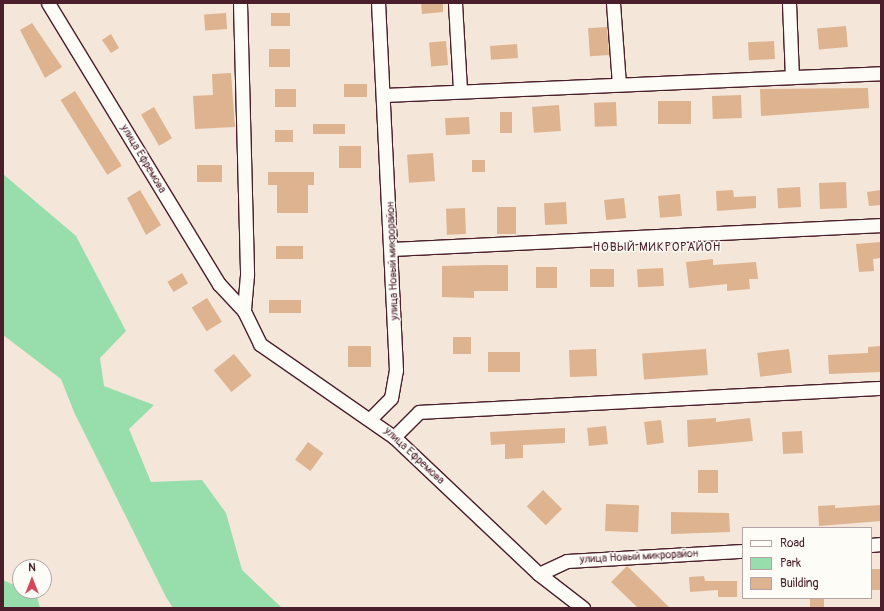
<!DOCTYPE html>
<meta charset="utf-8">
<style>
body{margin:0}
#map{position:relative;width:884px;height:611px;overflow:hidden;background:#f4e6d8;font-family:Pangolin,sans-serif}
div>[style]{position:absolute}
.green>*{inset:0;background:#97deac}
.building>*{inset:0;background:#deb38f;transform-origin:0 0}
.roads{filter:drop-shadow(1px 0 #4a1f2b) drop-shadow(-1px 0 #4a1f2b) drop-shadow(0 1px #4a1f2b) drop-shadow(0 -1px #4a1f2b)}
.street>*{height:13px;margin:-6.5px;padding:0 6.5px;transform-origin:6.5px;border-radius:6.5px;background:#fdfcf7}
span{translate:-50% -50%;white-space:nowrap;text-align:center;line-height:1.15;-webkit-text-stroke:3px #fdfcf7;paint-order:stroke}
.street-label{font-size:11px;color:#4a1f2b}
.neighbourhood-label{font-size:12px;color:#4a1f2b;letter-spacing:1px}
.frame{position:absolute;inset:0;border:4px solid #4a1f2b;pointer-events:none}
.legend{position:absolute;left:742px;top:527px;width:130px;height:72px;box-sizing:border-box;background:#fdfcf7;border:1px solid #b5a4a5;margin:0;padding:5px 7px;list-style:none;font-size:12px;color:#4a1f2b}
.legend li{display:flex;align-items:center;gap:8px;height:20px}
.legend b{width:20px;border:1px solid #b5a4a5}
.north{position:absolute;left:12px;top:559px;width:40px;height:40px;box-sizing:border-box;background:#fdfcf7;border:1px solid #b5a4a5;border-radius:50%;rotate:0deg;font-size:11px;font-weight:700;line-height:16px;text-align:center;color:#4a1f2b}
.north::after{content:'';display:block;margin:auto;width:14px;height:18px;background:#d1495b;clip-path:polygon(50% 0,100% 100%,50% 72%,0 100%)}
</style>
<div id="map">
<div class="green">
<div style="clip-path:polygon(3px 174px,76px 236px,126px 331px,100px 358px,104px 386px,154px 405px,129px 429px,151px 482px,202px 480px,226px 513px,242px 570px,282px 608px,173px 608px,166px 597px,74px 412px,61px 379px,3px 335px)"></div>
<div style="clip-path:polygon(3px 580px,37px 596px,40px 608px,3px 608px)"></div>
</div>
<div class="building">
<div style="clip-path:polygon(421px 3px,443px 3px,443px 12px,422px 14px)"></div>
<div style="left:226px;top:13px;width:16px;height:22px;rotate:86deg"></div>
<div style="left:290px;top:13px;width:13px;height:19px;rotate:90deg"></div>
<div style="clip-path:polygon(32px 23px,62px 67px,45px 78px,20px 30px)"></div>
<div style="left:846px;top:26px;width:21px;height:29px;rotate:85deg"></div>
<div style="left:607px;top:27px;width:28px;height:19px;rotate:86deg"></div>
<div style="clip-path:polygon(111px 34px,119px 48px,111px 53px,102px 40px)"></div>
<div style="left:446px;top:41px;width:24px;height:17px;rotate:85deg"></div>
<div style="left:774px;top:41px;width:18px;height:26px;rotate:87deg"></div>
<div style="left:517px;top:44px;width:14px;height:27px;rotate:86deg"></div>
<div style="left:269px;top:49px;width:21px;height:18px"></div>
<div style="clip-path:polygon(231px 73px,235px 127px,195px 129px,193px 96px,213px 95px,212px 74px)"></div>
<div style="left:344px;top:84px;width:23px;height:13px"></div>
<div style="clip-path:polygon(868px 88px,869px 108px,761px 116px,760px 89px)"></div>
<div style="left:275px;top:89px;width:21px;height:18px"></div>
<div style="left:75px;top:91px;width:88px;height:17px;rotate:58deg"></div>
<div style="left:741px;top:95px;width:23px;height:29px;rotate:88deg"></div>
<div style="left:691px;top:101px;width:23px;height:33px;rotate:90deg"></div>
<div style="left:616px;top:102px;width:24px;height:22px;rotate:88deg"></div>
<div style="left:559px;top:105px;width:26px;height:27px;rotate:86deg"></div>
<div style="left:154px;top:107px;width:36px;height:15px;rotate:60deg"></div>
<div style="left:500px;top:112px;width:12px;height:21px"></div>
<div style="left:469px;top:117px;width:17px;height:24px;rotate:87deg"></div>
<div style="left:313px;top:124px;width:32px;height:10px"></div>
<div style="left:275px;top:130px;width:18px;height:12px"></div>
<div style="left:339px;top:146px;width:22px;height:22px"></div>
<div style="left:433px;top:153px;width:28px;height:26px;rotate:86deg"></div>
<div style="left:472px;top:160px;width:13px;height:12px"></div>
<div style="left:197px;top:165px;width:25px;height:17px"></div>
<div style="clip-path:polygon(268px 172px,314px 172px,314px 185px,308px 185px,308px 213px,277px 213px,277px 185px,268px 185px)"></div>
<div style="left:846px;top:182px;width:26px;height:27px;rotate:88deg"></div>
<div style="left:800px;top:187px;width:20px;height:23px;rotate:87deg"></div>
<div style="clip-path:polygon(140px 190px,161px 225px,146px 235px,127px 198px)"></div>
<div style="clip-path:polygon(733px 190px,734px 197px,756px 196px,756px 208px,717px 211px,716px 191px)"></div>
<div style="clip-path:polygon(881px 190px,881px 205px,869px 206px,867px 192px)"></div>
<div style="left:680px;top:194px;width:22px;height:22px;rotate:85deg"></div>
<div style="left:624px;top:198px;width:20px;height:20px;rotate:84deg"></div>
<div style="left:566px;top:202px;width:22px;height:22px;rotate:87deg"></div>
<div style="left:497px;top:207px;width:19px;height:27px"></div>
<div style="left:465px;top:208px;width:26px;height:19px;rotate:88deg"></div>
<div style="clip-path:polygon(881px 242px,881px 258px,873px 259px,874px 271px,859px 272px,856px 244px)"></div>
<div style="left:276px;top:246px;width:27px;height:13px"></div>
<div style="clip-path:polygon(713px 259px,713px 265px,756px 262px,758px 279px,749px 279px,750px 289px,727px 291px,727px 284px,689px 288px,686px 262px)"></div>
<div style="clip-path:polygon(486px 265px,508px 265px,508px 291px,474px 291px,474px 298px,442px 297px,442px 266px)"></div>
<div style="left:536px;top:267px;width:21px;height:21px"></div>
<div style="left:663px;top:268px;width:18px;height:26px;rotate:87deg"></div>
<div style="left:614px;top:269px;width:18px;height:24px;rotate:90deg"></div>
<div style="left:182px;top:273px;width:12px;height:17px;rotate:59deg"></div>
<div style="left:207px;top:298px;width:28px;height:18px;rotate:58deg"></div>
<div style="left:269px;top:300px;width:32px;height:13px"></div>
<div style="left:471px;top:337px;width:17px;height:18px;rotate:90deg"></div>
<div style="left:348px;top:346px;width:23px;height:21px"></div>
<div style="clip-path:polygon(881px 346px,881px 372px,829px 374px,828px 355px,868px 353px,868px 347px)"></div>
<div style="left:596px;top:349px;width:27px;height:27px;rotate:88deg"></div>
<div style="left:706px;top:349px;width:26px;height:64px;rotate:86deg"></div>
<div style="left:789px;top:349px;width:24px;height:32px;rotate:83deg"></div>
<div style="left:488px;top:352px;width:32px;height:20px"></div>
<div style="left:234px;top:354px;width:28px;height:26px;rotate:51deg"></div>
<div style="clip-path:polygon(716px 418px,716px 422px,750px 418px,753px 441px,688px 447px,687px 420px)"></div>
<div style="left:661px;top:420px;width:23px;height:17px;rotate:83deg"></div>
<div style="left:606px;top:426px;width:18px;height:19px;rotate:84deg"></div>
<div style="clip-path:polygon(565px 428px,565px 443px,523px 445px,523px 458px,505px 459px,505px 444px,491px 445px,490px 432px)"></div>
<div style="left:802px;top:431px;width:22px;height:20px;rotate:87deg"></div>
<div style="left:308px;top:442px;width:19px;height:22px;rotate:36deg"></div>
<div style="left:698px;top:470px;width:20px;height:23px"></div>
<div style="left:543px;top:490px;width:27px;height:23px;rotate:45deg"></div>
<div style="left:606px;top:504px;width:33px;height:27px;rotate:2deg"></div>
<div style="clip-path:polygon(835px 505px,835px 508px,881px 505px,881px 521px,819px 526px,818px 506px)"></div>
<div style="clip-path:polygon(671px 512px,729px 513px,730px 532px,671px 534px)"></div>
<div style="clip-path:polygon(627px 566px,670px 608px,638px 608px,611px 582px)"></div>
<div style="left:871px;top:569px;width:10px;height:21px"></div>
<div style="clip-path:polygon(704px 576px,705px 581px,737px 581px,737px 597px,718px 597px,718px 590px,690px 592px,689px 577px)"></div>
<div style="left:810px;top:598px;width:14px;height:10px"></div>
</div>
<div class="roads">
<div class="street">
<div style="left:48px;top:3px;width:329px;rotate:58.7deg"></div>
<div style="left:219px;top:284px;width:37px;rotate:47deg"></div>
<div style="left:244px;top:311px;width:37px;rotate:64deg"></div>
<div style="left:260px;top:344px;width:163px;rotate:34.8deg"></div>
<div style="left:394px;top:437px;width:199px;rotate:43.4deg"></div>
<div style="left:539px;top:574px;width:56px;rotate:37.7deg"></div>
<div style="left:240px;top:3px;width:272px;rotate:88.5deg"></div>
<div style="left:247px;top:275px;width:36px;rotate:95deg"></div>
<div style="left:455px;top:3px;width:88px;rotate:86.7deg"></div>
<div style="left:613px;top:3px;width:81px;rotate:85.8deg"></div>
<div style="left:789px;top:3px;width:74px;rotate:87.7deg"></div>
<div style="left:385px;top:95px;width:496px;rotate:-2.5deg"></div>
<div style="left:393px;top:249px;width:489px;rotate:-2.8deg"></div>
<div style="left:371px;top:418px;width:28px;rotate:-45deg"></div>
<div style="left:391px;top:398px;width:28px;rotate:-80deg"></div>
<div style="left:396px;top:370px;width:367px;rotate:-92.8deg"></div>
<div style="left:394px;top:437px;width:35px;rotate:-45deg"></div>
<div style="left:419px;top:412px;width:463px;rotate:-3deg"></div>
<div style="left:871px;top:545px;width:10px;rotate:-6deg"></div>
<div style="left:539px;top:574px;width:31px;rotate:-25deg"></div>
<div style="left:567px;top:561px;width:176px;rotate:-3.3deg"></div>
</div>
</div>
<div class="street-label">
<span style="left:143px;top:159px;rotate:59deg">улица Ефремова</span>
<span style="left:393px;top:261px;rotate:-92deg">улица Новый микрорайон</span>
<span style="left:414px;top:456px;rotate:43deg">улица Ефремова</span>
<span style="left:639px;top:557px;rotate:-3deg">улица Новый микрорайон</span>
</div>
<div class="neighbourhood-label">
<span style="left:657px;top:248px">НОВЫЙ МИКРОРАЙОН</span>
</div>
<div class="frame"></div>
<ul class="legend">
<li><b style="height:5px;background:#fdfcf7"></b>Road</li>
<li><b style="height:11px;background:#97deac"></b>Park</li>
<li><b style="height:11px;background:#deb38f"></b>Building</li>
</ul>
<div class="north">N</div>
</div>
